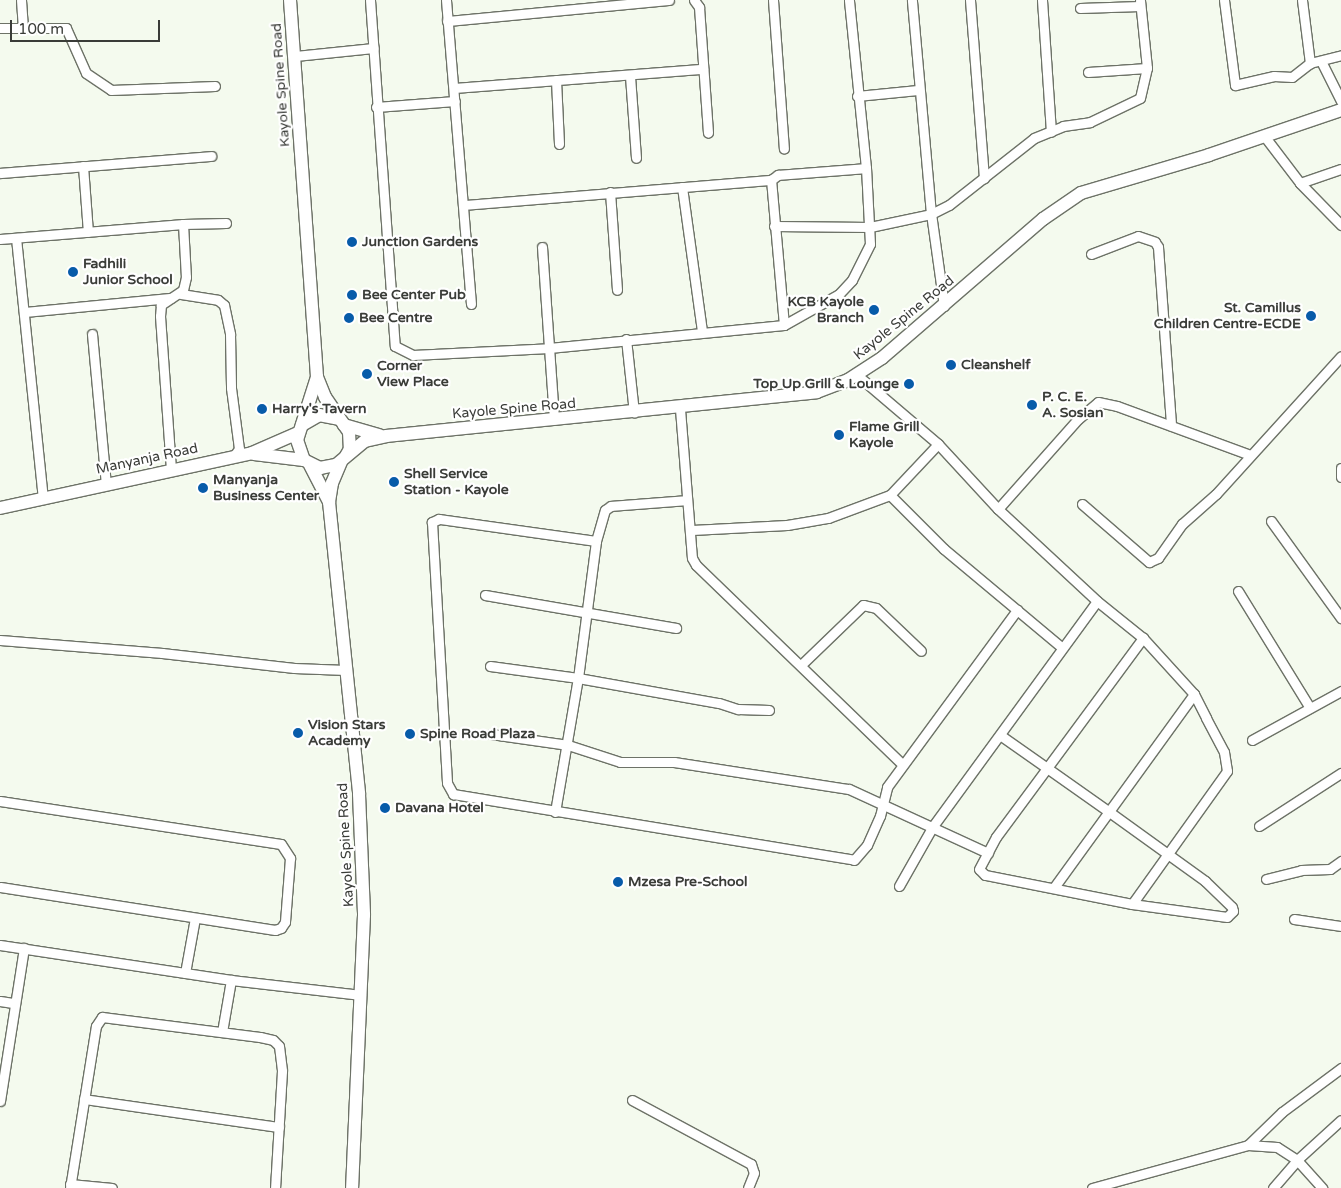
<!DOCTYPE html>
<style>
body{margin:0}
#map{position:relative;width:1341px;height:1188px;overflow:hidden;background:#f4faee;font-family:"Varela Round",sans-serif}
div>[style]{position:absolute}
.roads{filter:drop-shadow(1px 0 #6d7267) drop-shadow(-1px 0 #6d7267) drop-shadow(0 1px #6d7267) drop-shadow(0 -1px #6d7267)}
.street>*{height:9px;margin:-4.5px;padding:0 4.5px;transform-origin:4.5px;border-radius:4.5px;background:#fff}
.secondary>*{height:12px;margin:-6px;padding:0 6px;transform-origin:6px;border-radius:6px;background:#fff}
.dots>*{width:14px;height:14px;translate:-50% -50%;box-sizing:border-box;border:2px solid #fff;border-radius:50%}
span{translate:-50% -50%;white-space:nowrap;text-align:center;line-height:1.15;-webkit-text-stroke:4.5px #fff;paint-order:stroke}
.street-label{font-size:14px;color:#3a3c38}
.poi-label{font-size:14px;color:#3a3c38;font-weight:700}
.left{translate:0 -50%;text-align:left}
.right{translate:-100% -50%;text-align:right}
.scale{position:absolute;left:10px;top:20px;width:150px;height:22px;box-sizing:border-box;border:2px solid #3a3c38;border-top:0;padding-left:6px;font-size:15px;line-height:18px;white-space:nowrap;color:#3a3c38;-webkit-text-stroke:4px #fff;paint-order:stroke}
</style>
<div id="map">
<div class="roads">
<div class="street">
<div style="left:21px;top:0;width:27px;rotate:86deg"></div>
<div style="left:370px;top:0;width:347px;rotate:85.9deg"></div>
<div style="left:395px;top:346px;width:20px;rotate:27deg"></div>
<div style="left:413px;top:355px;width:136px;rotate:-2.9deg"></div>
<div style="left:549px;top:348px;width:236px;rotate:-5.6deg"></div>
<div style="left:784px;top:325px;width:63px;rotate:-29.4deg"></div>
<div style="left:839px;top:294px;width:19px;rotate:-47deg"></div>
<div style="left:852px;top:280px;width:40px;rotate:-63.4deg"></div>
<div style="left:870px;top:244px;width:76px;rotate:-93deg"></div>
<div style="left:866px;top:168px;width:169px;rotate:-95.8deg"></div>
<div style="left:446px;top:0;width:305px;rotate:85.3deg"></div>
<div style="left:694px;top:0;width:9px;rotate:54deg"></div>
<div style="left:699px;top:7px;width:126px;rotate:85.9deg"></div>
<div style="left:773px;top:0;width:149px;rotate:85.8deg"></div>
<div style="left:970px;top:0;width:179px;rotate:85.5deg"></div>
<div style="left:1042px;top:0;width:132px;rotate:86.1deg"></div>
<div style="left:1224px;top:0;width:86px;rotate:82.6deg"></div>
<div style="left:1235px;top:85px;width:40px;rotate:-13deg"></div>
<div style="left:1274px;top:76px;width:18px;rotate:3deg"></div>
<div style="left:1292px;top:77px;width:23px;rotate:-38deg"></div>
<div style="left:1310px;top:63px;width:32px;rotate:-14deg"></div>
<div style="left:1302px;top:0;width:64px;rotate:82.8deg"></div>
<div style="left:1080px;top:8px;width:60px;rotate:-1.9deg"></div>
<div style="left:447px;top:21px;width:223px;rotate:-5.4deg"></div>
<div style="left:0;top:28px;width:66px"></div>
<div style="left:66px;top:28px;width:49px;rotate:66deg"></div>
<div style="left:86px;top:73px;width:30px;rotate:34deg"></div>
<div style="left:111px;top:90px;width:104px;rotate:-2.2deg"></div>
<div style="left:295px;top:56px;width:79px;rotate:-5.8deg"></div>
<div style="left:1321px;top:61px;width:45px;rotate:63.4deg"></div>
<div style="left:1088px;top:72px;width:59px;rotate:-3.9deg"></div>
<div style="left:630px;top:76px;width:82px;rotate:85.8deg"></div>
<div style="left:556px;top:80px;width:64px;rotate:87.3deg"></div>
<div style="left:454px;top:88px;width:250px;rotate:-4.4deg"></div>
<div style="left:857px;top:96px;width:61px;rotate:-5.6deg"></div>
<div style="left:376px;top:107px;width:79px;rotate:-4.3deg"></div>
<div style="left:1265px;top:137px;width:58px;rotate:52.7deg"></div>
<div style="left:1300px;top:183px;width:59px;rotate:45.7deg"></div>
<div style="left:83px;top:166px;width:66px;rotate:85.7deg"></div>
<div style="left:0;top:173px;width:212px;rotate:-4.6deg"></div>
<div style="left:1300px;top:183px;width:43px;rotate:-18.9deg"></div>
<div style="left:682px;top:187px;width:146px;rotate:82.1deg"></div>
<div style="left:610px;top:192px;width:98px;rotate:85.9deg"></div>
<div style="left:464px;top:205px;width:308px;rotate:-4.7deg"></div>
<div style="left:183px;top:224px;width:43px;rotate:-1.3deg"></div>
<div style="left:774px;top:226px;width:96px;rotate:0.6deg"></div>
<div style="left:870px;top:227px;width:62px;rotate:-12deg"></div>
<div style="left:931px;top:214px;width:215px;rotate:-95.1deg"></div>
<div style="left:16px;top:238px;width:261px;rotate:84.1deg"></div>
<div style="left:0;top:239px;width:184px;rotate:-4.7deg"></div>
<div style="left:183px;top:224px;width:53px;rotate:86.8deg"></div>
<div style="left:186px;top:277px;width:13px;rotate:103deg"></div>
<div style="left:183px;top:290px;width:27px;rotate:146deg"></div>
<div style="left:161px;top:305px;width:11px;rotate:95deg"></div>
<div style="left:160px;top:316px;width:153px;rotate:85.9deg"></div>
<div style="left:542px;top:247px;width:173px;rotate:86deg"></div>
<div style="left:1091px;top:254px;width:50px;rotate:-21deg"></div>
<div style="left:1138px;top:236px;width:18px;rotate:19deg"></div>
<div style="left:1155px;top:242px;width:6px;rotate:59deg"></div>
<div style="left:1158px;top:247px;width:179px;rotate:85.8deg"></div>
<div style="left:181px;top:294px;width:37px;rotate:9deg"></div>
<div style="left:218px;top:300px;width:8px;rotate:40deg"></div>
<div style="left:224px;top:305px;width:30px;rotate:78deg"></div>
<div style="left:230px;top:334px;width:54px;rotate:88.9deg"></div>
<div style="left:231px;top:388px;width:62px;rotate:82.5deg"></div>
<div style="left:239px;top:449px;width:10px;rotate:127deg"></div>
<div style="left:944px;top:306px;width:93px;rotate:-98deg"></div>
<div style="left:931px;top:214px;width:20px;rotate:-27deg"></div>
<div style="left:949px;top:205px;width:108px;rotate:-38.2deg"></div>
<div style="left:1034px;top:138px;width:31px;rotate:-22deg"></div>
<div style="left:1063px;top:126px;width:27px;rotate:-8deg"></div>
<div style="left:1090px;top:122px;width:55px;rotate:-25.6deg"></div>
<div style="left:1140px;top:98px;width:31px;rotate:-77deg"></div>
<div style="left:1147px;top:68px;width:68px;rotate:-95.9deg"></div>
<div style="left:24px;top:312px;width:147px;rotate:-5.5deg"></div>
<div style="left:784px;top:325px;width:146px;rotate:-95.1deg"></div>
<div style="left:771px;top:180px;width:9px;rotate:-36deg"></div>
<div style="left:778px;top:175px;width:88px;rotate:-4.5deg"></div>
<div style="left:92px;top:334px;width:151px;rotate:84.7deg"></div>
<div style="left:626px;top:339px;width:74px;rotate:83.8deg"></div>
<div style="left:857px;top:375px;width:106px;rotate:40.4deg"></div>
<div style="left:938px;top:444px;width:88px;rotate:47.3deg"></div>
<div style="left:998px;top:509px;width:135px;rotate:42.9deg"></div>
<div style="left:1097px;top:601px;width:59px;rotate:38.8deg"></div>
<div style="left:1143px;top:638px;width:76px;rotate:47.7deg"></div>
<div style="left:1194px;top:694px;width:27px;rotate:63deg"></div>
<div style="left:1206px;top:718px;width:38px;rotate:62deg"></div>
<div style="left:1224px;top:752px;width:19px;rotate:81deg"></div>
<div style="left:1227px;top:771px;width:163px;rotate:125.5deg"></div>
<div style="left:680px;top:409px;width:149px;rotate:85.4deg"></div>
<div style="left:692px;top:558px;width:8px;rotate:60deg"></div>
<div style="left:696px;top:565px;width:286px;rotate:44deg"></div>
<div style="left:1341px;top:468px;width:9px;rotate:90deg"></div>
<div style="left:890px;top:495px;width:76px;rotate:45deg"></div>
<div style="left:944px;top:549px;width:153px;rotate:39.9deg"></div>
<div style="left:1082px;top:504px;width:89px;rotate:40.9deg"></div>
<div style="left:1149px;top:562px;width:10px;rotate:-24deg"></div>
<div style="left:1158px;top:558px;width:42px;rotate:-54.8deg"></div>
<div style="left:1182px;top:524px;width:45px;rotate:-41.4deg"></div>
<div style="left:1216px;top:494px;width:186px;rotate:-47.8deg"></div>
<div style="left:998px;top:509px;width:120px;rotate:-48.4deg"></div>
<div style="left:1078px;top:419px;width:26px;rotate:-40deg"></div>
<div style="left:1098px;top:402px;width:19px;rotate:12deg"></div>
<div style="left:1117px;top:406px;width:142px;rotate:20.2deg"></div>
<div style="left:1271px;top:521px;width:120px;rotate:54.2deg"></div>
<div style="left:692px;top:530px;width:95px;rotate:-3deg"></div>
<div style="left:787px;top:525px;width:42px;rotate:-9.7deg"></div>
<div style="left:828px;top:518px;width:66px;rotate:-20.4deg"></div>
<div style="left:890px;top:495px;width:70px;rotate:-46.7deg"></div>
<div style="left:596px;top:541px;width:159px;rotate:-172deg"></div>
<div style="left:439px;top:519px;width:8px;rotate:157deg"></div>
<div style="left:432px;top:522px;width:261px;rotate:86.7deg"></div>
<div style="left:447px;top:783px;width:13px;rotate:61deg"></div>
<div style="left:453px;top:794px;width:406px;rotate:9.3deg"></div>
<div style="left:854px;top:860px;width:20px;rotate:-49deg"></div>
<div style="left:867px;top:845px;width:32px;rotate:-66deg"></div>
<div style="left:880px;top:816px;width:30px;rotate:-76deg"></div>
<div style="left:887px;top:787px;width:220px;rotate:-53.7deg"></div>
<div style="left:1238px;top:591px;width:137px;rotate:58.4deg"></div>
<div style="left:485px;top:595px;width:194px;rotate:9.8deg"></div>
<div style="left:0;top:640px;width:163px;rotate:4.6deg"></div>
<div style="left:162px;top:653px;width:133px;rotate:6.5deg"></div>
<div style="left:294px;top:668px;width:52px;rotate:2.2deg"></div>
<div style="left:802px;top:664px;width:85px;rotate:-44deg"></div>
<div style="left:863px;top:605px;width:13px;rotate:13deg"></div>
<div style="left:876px;top:608px;width:62px;rotate:43.7deg"></div>
<div style="left:490px;top:666px;width:89px;rotate:7.8deg"></div>
<div style="left:578px;top:678px;width:143px;rotate:10.1deg"></div>
<div style="left:719px;top:703px;width:20px;rotate:18deg"></div>
<div style="left:738px;top:709px;width:31px;rotate:2deg"></div>
<div style="left:491px;top:734px;width:78px;rotate:8.1deg"></div>
<div style="left:568px;top:745px;width:55px;rotate:18.1deg"></div>
<div style="left:620px;top:762px;width:54px"></div>
<div style="left:674px;top:762px;width:177px;rotate:8.8deg"></div>
<div style="left:849px;top:789px;width:153px;rotate:24.7deg"></div>
<div style="left:1000px;top:735px;width:57px;rotate:35.1deg"></div>
<div style="left:1047px;top:768px;width:75px;rotate:35.2deg"></div>
<div style="left:1108px;top:811px;width:120px;rotate:35.8deg"></div>
<div style="left:1205px;top:881px;width:37px;rotate:44deg"></div>
<div style="left:1232px;top:907px;width:4px;rotate:76deg"></div>
<div style="left:1233px;top:911px;width:8px;rotate:135deg"></div>
<div style="left:1227px;top:917px;width:96px;rotate:-172.2deg"></div>
<div style="left:1132px;top:904px;width:150px;rotate:-168.8deg"></div>
<div style="left:985px;top:875px;width:8px;rotate:-135deg"></div>
<div style="left:979px;top:869px;width:36px;rotate:-62deg"></div>
<div style="left:996px;top:837px;width:86px;rotate:-53.5deg"></div>
<div style="left:1047px;top:768px;width:162px;rotate:-53.6deg"></div>
<div style="left:1252px;top:740px;width:102px;rotate:-28.8deg"></div>
<div style="left:0;top:801px;width:284px;rotate:8.7deg"></div>
<div style="left:281px;top:844px;width:17px;rotate:57deg"></div>
<div style="left:290px;top:858px;width:64px;rotate:94.5deg"></div>
<div style="left:285px;top:922px;width:7px;rotate:124deg"></div>
<div style="left:281px;top:928px;width:6px;rotate:162deg"></div>
<div style="left:275px;top:930px;width:278px;rotate:-171.1deg"></div>
<div style="left:555px;top:812px;width:136px;rotate:-80.3deg"></div>
<div style="left:578px;top:678px;width:138px;rotate:-82.5deg"></div>
<div style="left:596px;top:541px;width:32px;rotate:-74deg"></div>
<div style="left:605px;top:510px;width:7px;rotate:-34deg"></div>
<div style="left:611px;top:506px;width:76px;rotate:-4.5deg"></div>
<div style="left:1259px;top:826px;width:98px;rotate:-32.9deg"></div>
<div style="left:1266px;top:879px;width:36px;rotate:-14deg"></div>
<div style="left:1301px;top:870px;width:29px;rotate:-2deg"></div>
<div style="left:1330px;top:869px;width:14px;rotate:-36deg"></div>
<div style="left:899px;top:886px;width:69px;rotate:-60.5deg"></div>
<div style="left:933px;top:826px;width:278px;rotate:-53.9deg"></div>
<div style="left:1055px;top:886px;width:237px;rotate:-54.1deg"></div>
<div style="left:1294px;top:919px;width:48px;rotate:8.5deg"></div>
<div style="left:0;top:945px;width:234px;rotate:8.6deg"></div>
<div style="left:231px;top:980px;width:131px;rotate:6.6deg"></div>
<div style="left:185px;top:973px;width:56px;rotate:-79.7deg"></div>
<div style="left:0;top:1001px;width:13px;rotate:9deg"></div>
<div style="left:222px;top:1032px;width:53px;rotate:-80.2deg"></div>
<div style="left:84px;top:1099px;width:197px;rotate:8.2deg"></div>
<div style="left:632px;top:1100px;width:135px;rotate:28.3deg"></div>
<div style="left:751px;top:1164px;width:9px;rotate:72deg"></div>
<div style="left:754px;top:1173px;width:16px;rotate:112deg"></div>
<div style="left:0;top:1101px;width:155px;rotate:-81.1deg"></div>
<div style="left:1248px;top:1145px;width:47px;rotate:-44.1deg"></div>
<div style="left:1282px;top:1112px;width:74px;rotate:-36.7deg"></div>
<div style="left:70px;top:1184px;width:42px;rotate:5.4deg"></div>
<div style="left:70px;top:1188px;width:164px;rotate:-80.9deg"></div>
<div style="left:96px;top:1026px;width:11px;rotate:-56deg"></div>
<div style="left:102px;top:1017px;width:159px;rotate:7.2deg"></div>
<div style="left:260px;top:1037px;width:13px;rotate:13deg"></div>
<div style="left:273px;top:1040px;width:8px;rotate:45deg"></div>
<div style="left:279px;top:1046px;width:25px;rotate:83deg"></div>
<div style="left:282px;top:1071px;width:117px;rotate:93.4deg"></div>
<div style="left:1092px;top:1188px;width:162px;rotate:-15.4deg"></div>
<div style="left:1248px;top:1145px;width:29px;rotate:4deg"></div>
<div style="left:1277px;top:1147px;width:24px;rotate:33deg"></div>
<div style="left:1297px;top:1160px;width:38px;rotate:48deg"></div>
<div style="left:1273px;top:1188px;width:37px;rotate:-49deg"></div>
<div style="left:1297px;top:1160px;width:59px;rotate:-42.3deg"></div>
</div>
<div class="secondary">
<div style="left:290px;top:0;width:378px;rotate:85.9deg"></div>
<div style="left:317px;top:377px;width:22px;rotate:68deg"></div>
<div style="left:325px;top:397px;width:42px;rotate:55.6deg"></div>
<div style="left:349px;top:432px;width:17px;rotate:87deg"></div>
<div style="left:350px;top:449px;width:8px;rotate:120deg"></div>
<div style="left:317px;top:377px;width:66px;rotate:107.6deg"></div>
<div style="left:297px;top:440px;width:21px;rotate:71deg"></div>
<div style="left:304px;top:460px;width:18px;rotate:27deg"></div>
<div style="left:320px;top:468px;width:16px;rotate:-11deg"></div>
<div style="left:336px;top:465px;width:38px;rotate:-40deg"></div>
<div style="left:365px;top:441px;width:22px;rotate:-13deg"></div>
<div style="left:386px;top:436px;width:433px;rotate:-5.8deg"></div>
<div style="left:817px;top:392px;width:33px;rotate:-21deg"></div>
<div style="left:848px;top:380px;width:40px;rotate:-32.9deg"></div>
<div style="left:882px;top:358px;width:213px;rotate:-40.8deg"></div>
<div style="left:1043px;top:219px;width:46px;rotate:-34.4deg"></div>
<div style="left:1081px;top:193px;width:134px;rotate:-16.5deg"></div>
<div style="left:1209px;top:155px;width:139px;rotate:-18.8deg"></div>
<div style="left:302px;top:425px;width:20px;rotate:-30deg"></div>
<div style="left:319px;top:415px;width:20px;rotate:11deg"></div>
<div style="left:344px;top:425px;width:37px;rotate:16deg"></div>
<div style="left:254px;top:454px;width:50px;rotate:6.8deg"></div>
<div style="left:341px;top:462px;width:23px;rotate:113deg"></div>
<div style="left:332px;top:483px;width:19px;rotate:99deg"></div>
<div style="left:329px;top:502px;width:294px;rotate:84.1deg"></div>
<div style="left:359px;top:794px;width:121px;rotate:87.6deg"></div>
<div style="left:364px;top:915px;width:273px;rotate:92.5deg"></div>
<div style="left:310px;top:465px;width:42px;rotate:62.8deg"></div>
<div style="left:0;top:508px;width:258px;rotate:-12.3deg"></div>
<div style="left:252px;top:453px;width:50px;rotate:-23.5deg"></div>
</div>
</div>
<div class="dots">
<div style="left:352px;top:242px;background:#075ba9"></div>
<div style="left:73px;top:272px;background:#075ba9"></div>
<div style="left:352px;top:295px;background:#075ba9"></div>
<div style="left:874px;top:310px;background:#075ba9"></div>
<div style="left:1311px;top:316px;background:#075ba9"></div>
<div style="left:349px;top:318px;background:#075ba9"></div>
<div style="left:951px;top:365px;background:#075ba9"></div>
<div style="left:367px;top:374px;background:#075ba9"></div>
<div style="left:909px;top:384px;background:#075ba9"></div>
<div style="left:1032px;top:405px;background:#075ba9"></div>
<div style="left:262px;top:409px;background:#075ba9"></div>
<div style="left:839px;top:435px;background:#075ba9"></div>
<div style="left:394px;top:482px;background:#075ba9"></div>
<div style="left:203px;top:488px;background:#075ba9"></div>
<div style="left:298px;top:733px;background:#075ba9"></div>
<div style="left:410px;top:734px;background:#075ba9"></div>
<div style="left:385px;top:808px;background:#075ba9"></div>
<div style="left:618px;top:882px;background:#075ba9"></div>
</div>
<div class="street-label">
<span style="left:281px;top:85px;rotate:-94deg">Kayole Spine Road</span>
<span style="left:904px;top:318px;rotate:-39deg">Kayole Spine Road</span>
<span style="left:514px;top:409px;rotate:-5deg">Kayole Spine Road</span>
<span style="left:147px;top:459px;rotate:-12deg">Manyanja Road</span>
<span style="left:346px;top:845px;rotate:-93deg">Kayole Spine Road</span>
</div>
<div class="poi-label">
<span class="left" style="left:362px;top:242px">Junction Gardens</span>
<span class="left" style="left:83px;top:272px">Fadhili<br>Junior School</span>
<span class="left" style="left:362px;top:295px">Bee Center Pub</span>
<span class="right" style="left:864px;top:310px">KCB Kayole<br>Branch</span>
<span class="right" style="left:1301px;top:316px">St. Camillus<br>Children Centre-ECDE</span>
<span class="left" style="left:359px;top:318px">Bee Centre</span>
<span class="left" style="left:961px;top:365px">Cleanshelf</span>
<span class="left" style="left:377px;top:374px">Corner<br>View Place</span>
<span class="right" style="left:899px;top:384px">Top Up Grill &amp; Lounge</span>
<span class="left" style="left:1042px;top:405px">P. C. E.<br>A. Sosian</span>
<span class="left" style="left:272px;top:409px">Harry's Tavern</span>
<span class="left" style="left:849px;top:435px">Flame Grill<br>Kayole</span>
<span class="left" style="left:404px;top:482px">Shell Service<br>Station - Kayole</span>
<span class="left" style="left:213px;top:488px">Manyanja<br>Business Center</span>
<span class="left" style="left:308px;top:733px">Vision Stars<br>Academy</span>
<span class="left" style="left:420px;top:734px">Spine Road Plaza</span>
<span class="left" style="left:395px;top:808px">Davana Hotel</span>
<span class="left" style="left:628px;top:882px">Mzesa Pre-School</span>
</div>
<div class="scale">100 m</div>
</div>
